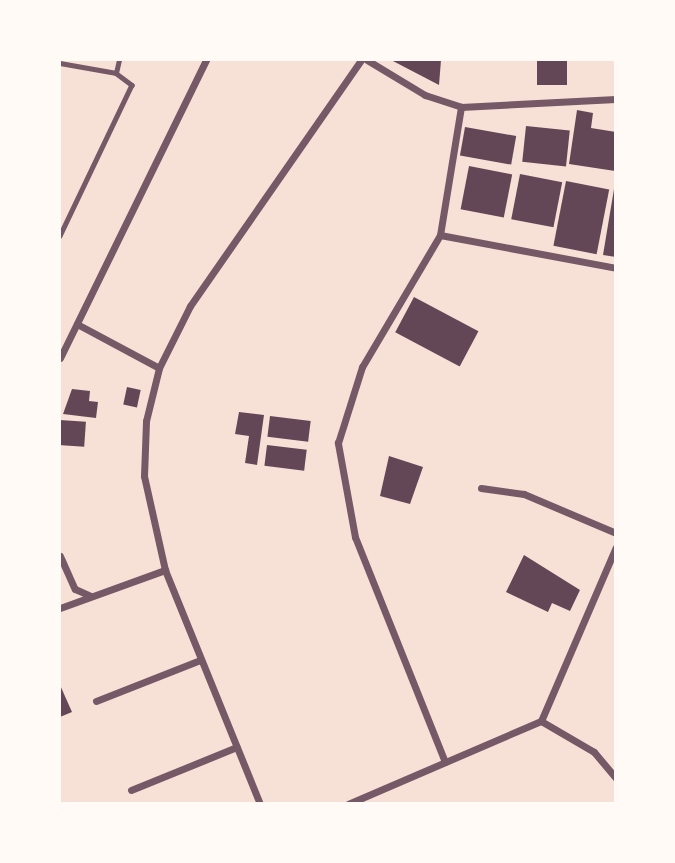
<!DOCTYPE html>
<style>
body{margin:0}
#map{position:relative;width:675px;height:863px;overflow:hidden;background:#f7e1d7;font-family:"Varela Round",sans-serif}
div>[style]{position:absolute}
.building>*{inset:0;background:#644757;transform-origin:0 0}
.service>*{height:4.5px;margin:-2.25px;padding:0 2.25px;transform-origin:2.25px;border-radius:2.25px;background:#755966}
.minor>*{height:7px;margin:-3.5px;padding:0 3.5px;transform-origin:3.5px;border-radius:3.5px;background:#755966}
span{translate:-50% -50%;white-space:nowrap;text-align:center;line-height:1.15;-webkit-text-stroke:5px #fffaf5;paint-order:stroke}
.frame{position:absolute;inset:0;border:61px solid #fffaf5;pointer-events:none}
</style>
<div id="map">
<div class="building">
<div style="clip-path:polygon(391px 60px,441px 60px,439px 85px)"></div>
<div style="left:537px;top:60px;width:30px;height:25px"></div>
<div style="clip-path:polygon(577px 110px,593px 113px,591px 128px,616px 132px,615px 171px,569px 164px)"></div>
<div style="left:526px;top:126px;width:44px;height:36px;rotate:6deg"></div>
<div style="left:465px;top:127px;width:52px;height:29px;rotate:10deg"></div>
<div style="left:469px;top:166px;width:44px;height:44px;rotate:11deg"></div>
<div style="left:520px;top:174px;width:43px;height:46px;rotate:11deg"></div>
<div style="left:566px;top:181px;width:44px;height:66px;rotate:11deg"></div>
<div style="clip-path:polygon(614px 189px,616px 189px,616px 257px,603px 255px)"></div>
<div style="left:414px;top:297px;width:73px;height:40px;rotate:28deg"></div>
<div style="left:127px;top:387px;width:14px;height:18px;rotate:12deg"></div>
<div style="clip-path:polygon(72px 389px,90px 391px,89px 401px,98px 402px,96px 418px,63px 414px)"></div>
<div style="clip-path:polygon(239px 412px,264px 415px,257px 465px,245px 463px,249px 436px,235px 434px)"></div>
<div style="left:270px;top:416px;width:41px;height:21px;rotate:7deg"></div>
<div style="left:60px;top:420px;width:26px;height:25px;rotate:4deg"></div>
<div style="left:267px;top:445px;width:40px;height:21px;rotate:7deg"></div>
<div style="clip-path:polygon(389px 456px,423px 467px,410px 504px,380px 496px)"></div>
<div style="clip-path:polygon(524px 555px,580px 590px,570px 611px,552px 603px,548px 612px,506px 592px)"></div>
<div style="clip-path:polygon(60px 685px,72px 712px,60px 717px)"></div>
</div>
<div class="service">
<div style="left:60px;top:63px;width:57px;rotate:10.1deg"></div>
<div style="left:116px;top:73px;width:20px;rotate:37deg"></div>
<div style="left:132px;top:85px;width:167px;rotate:115.5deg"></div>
<div style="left:116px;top:73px;width:13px;rotate:-77deg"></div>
</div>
<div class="minor">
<div style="left:367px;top:60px;width:68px;rotate:31.1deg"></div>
<div style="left:425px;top:95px;width:38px;rotate:18deg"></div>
<div style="left:461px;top:107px;width:155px;rotate:-3deg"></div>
<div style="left:440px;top:235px;width:179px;rotate:10.6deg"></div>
<div style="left:77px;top:324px;width:93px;rotate:28.2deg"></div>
<div style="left:60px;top:358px;width:332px;rotate:-63.9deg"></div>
<div style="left:481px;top:488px;width:43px;rotate:7.9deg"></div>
<div style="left:524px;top:494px;width:100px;rotate:23deg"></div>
<div style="left:60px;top:556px;width:36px;rotate:66deg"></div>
<div style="left:75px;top:589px;width:17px;rotate:24deg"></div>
<div style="left:60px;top:608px;width:112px;rotate:-19.9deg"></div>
<div style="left:96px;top:701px;width:112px;rotate:-21.5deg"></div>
<div style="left:541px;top:721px;width:61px;rotate:30.3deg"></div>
<div style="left:594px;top:752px;width:34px;rotate:50deg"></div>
<div style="left:445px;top:762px;width:242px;rotate:-111.8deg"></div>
<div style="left:355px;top:537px;width:96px;rotate:-100.3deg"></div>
<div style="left:338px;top:443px;width:80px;rotate:-72.5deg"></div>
<div style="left:362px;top:367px;width:153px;rotate:-59.4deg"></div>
<div style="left:440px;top:235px;width:130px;rotate:-80.7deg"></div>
<div style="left:131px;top:790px;width:114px;rotate:-22.1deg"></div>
<div style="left:260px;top:804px;width:253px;rotate:-112.1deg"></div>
<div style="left:165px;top:570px;width:96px;rotate:-102.6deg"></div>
<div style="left:144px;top:476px;width:55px;rotate:-87.9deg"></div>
<div style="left:146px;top:421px;width:55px;rotate:-76.2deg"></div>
<div style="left:159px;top:368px;width:69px;rotate:-63.4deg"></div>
<div style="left:190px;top:306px;width:300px;rotate:-55.2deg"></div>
<div style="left:348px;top:804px;width:210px;rotate:-23.3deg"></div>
<div style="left:541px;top:721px;width:189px;rotate:-66.7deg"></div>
</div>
<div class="frame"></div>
</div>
